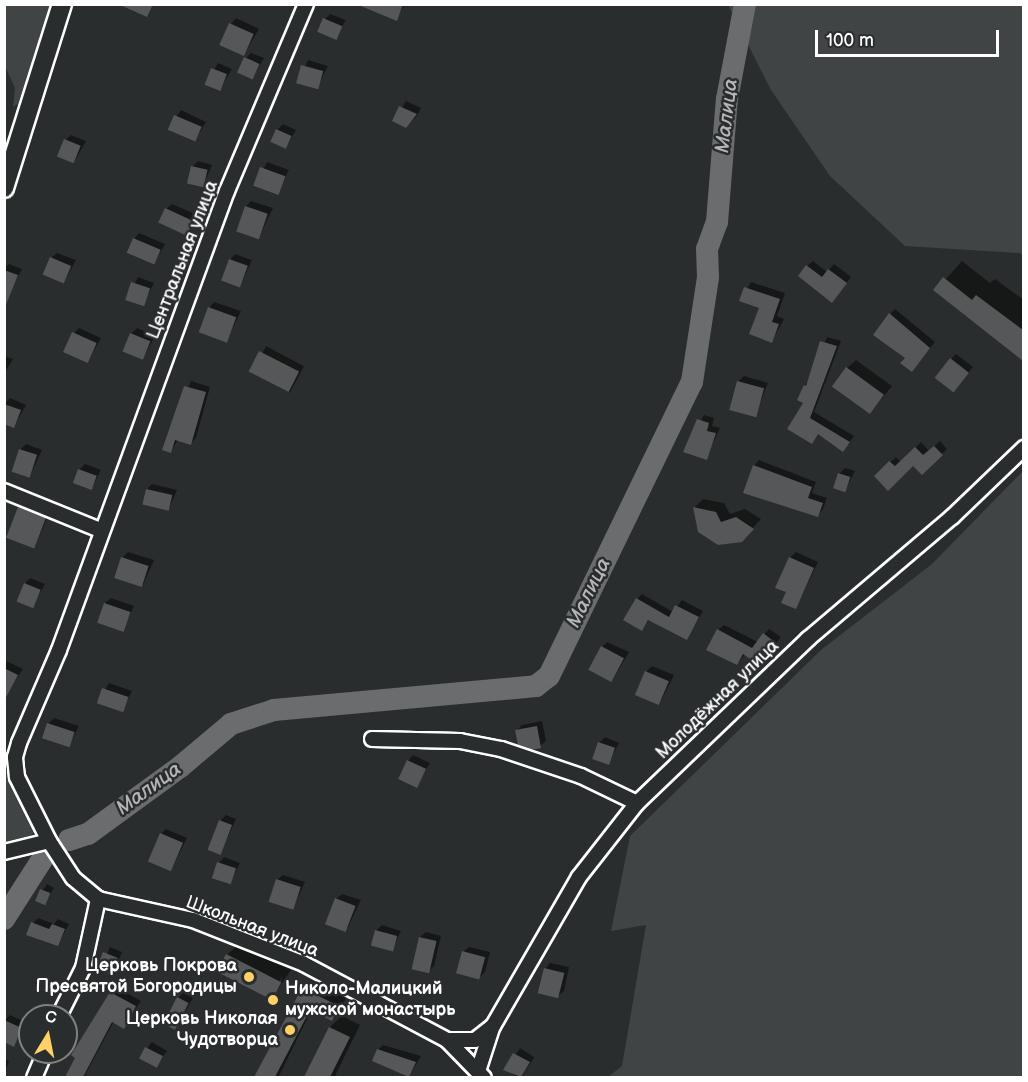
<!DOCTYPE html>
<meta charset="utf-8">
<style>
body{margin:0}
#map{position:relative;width:1028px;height:1082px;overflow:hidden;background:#2a2d2e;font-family:"Balsamiq Sans",sans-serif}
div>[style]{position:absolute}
.green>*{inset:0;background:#414445}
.shadow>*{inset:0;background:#0007;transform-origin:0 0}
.river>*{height:22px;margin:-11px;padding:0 11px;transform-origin:11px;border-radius:11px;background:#6a6c6d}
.building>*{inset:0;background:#555758;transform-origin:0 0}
.roads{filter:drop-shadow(2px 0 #fff) drop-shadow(-2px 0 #fff) drop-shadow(0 2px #fff) drop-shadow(0 -2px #fff)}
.street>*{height:14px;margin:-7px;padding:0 7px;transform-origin:7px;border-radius:7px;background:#2a2d2e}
.secondary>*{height:18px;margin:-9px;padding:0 9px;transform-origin:9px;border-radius:9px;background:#2a2d2e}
.dots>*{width:16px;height:16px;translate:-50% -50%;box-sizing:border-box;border:3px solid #2a2d2e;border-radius:50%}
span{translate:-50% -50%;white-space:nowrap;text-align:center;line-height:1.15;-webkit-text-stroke:5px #2a2d2e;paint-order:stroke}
.street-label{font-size:18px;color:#fff}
.poi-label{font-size:18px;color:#fff;font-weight:700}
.right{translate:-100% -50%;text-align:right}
.left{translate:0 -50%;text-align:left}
.water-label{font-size:20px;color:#b4b6b6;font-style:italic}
.frame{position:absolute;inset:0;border:6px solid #fff;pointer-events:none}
.north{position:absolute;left:18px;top:1004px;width:60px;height:60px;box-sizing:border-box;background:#2a2d2e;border:2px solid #7f8182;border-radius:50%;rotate:10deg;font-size:16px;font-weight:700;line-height:24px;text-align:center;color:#fff}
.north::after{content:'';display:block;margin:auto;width:21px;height:27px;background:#ffd166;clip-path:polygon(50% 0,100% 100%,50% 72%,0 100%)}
.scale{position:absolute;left:815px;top:30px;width:184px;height:27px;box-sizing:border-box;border:3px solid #fff;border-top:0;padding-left:8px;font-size:18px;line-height:21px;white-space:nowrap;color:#fff;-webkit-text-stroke:4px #2a2d2e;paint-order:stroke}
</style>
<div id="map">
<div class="green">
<div style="clip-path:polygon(4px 5px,51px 5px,24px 100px,13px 107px,15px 88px,5px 66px)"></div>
<div style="clip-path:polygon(728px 5px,1023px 5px,1023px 256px,1020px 253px,905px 246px,830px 176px,771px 90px)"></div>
<div style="clip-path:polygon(1023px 471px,1023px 1077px,608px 1077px,622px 1066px,646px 925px,611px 931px,630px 836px,821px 650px,932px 564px)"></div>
<div style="clip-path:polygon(6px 756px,13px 785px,37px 829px,28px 839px,9px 843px,5px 843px)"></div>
</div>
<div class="shadow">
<div style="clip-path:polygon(373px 4px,405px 4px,396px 19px)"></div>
<div style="clip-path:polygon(330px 14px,346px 20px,335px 38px,325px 19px)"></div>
<div style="clip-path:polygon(236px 18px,259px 29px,244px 54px,231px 24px)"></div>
<div style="clip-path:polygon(251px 53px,264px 58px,253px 77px,246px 58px)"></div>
<div style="clip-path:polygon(308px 60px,328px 66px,317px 88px,298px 82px)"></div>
<div style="clip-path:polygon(218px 63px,232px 69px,219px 90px,206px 84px)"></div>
<div style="clip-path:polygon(406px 101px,421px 108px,417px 116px,412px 121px,394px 121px)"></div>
<div style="clip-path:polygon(181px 110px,206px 122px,195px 140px,169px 128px)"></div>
<div style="clip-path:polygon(283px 124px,296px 130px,285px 148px,277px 130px)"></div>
<div style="clip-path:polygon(71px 135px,86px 141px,74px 162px,65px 140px)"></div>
<div style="clip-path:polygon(198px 161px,212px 165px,203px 186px,192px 167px)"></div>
<div style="clip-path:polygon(267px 162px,289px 170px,277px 193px,255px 185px)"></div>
<div style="clip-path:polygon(251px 201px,273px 208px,259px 237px,246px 206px)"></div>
<div style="clip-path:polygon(172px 204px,197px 215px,186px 233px,166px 209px)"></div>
<div style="clip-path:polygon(139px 233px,165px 244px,154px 263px,134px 239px)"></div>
<div style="clip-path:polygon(57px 253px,76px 260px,64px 282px,51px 258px)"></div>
<div style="clip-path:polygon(235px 254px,252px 260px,240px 286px,230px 260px)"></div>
<div style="clip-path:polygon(813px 261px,827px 272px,834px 264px,851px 277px,837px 295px,807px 266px)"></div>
<div style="clip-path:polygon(962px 261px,990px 283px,995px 279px,1024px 300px,1024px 359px,936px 290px)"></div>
<div style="clip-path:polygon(9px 264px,22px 269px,10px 291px,4px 289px,4px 268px)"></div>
<div style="clip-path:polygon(138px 277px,154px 283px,142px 305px,126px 299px)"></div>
<div style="clip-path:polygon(751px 282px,785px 293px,777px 316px,784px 319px,772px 341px,760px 307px,741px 300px)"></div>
<div style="clip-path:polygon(214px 302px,241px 311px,227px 340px,209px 308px)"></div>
<div style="clip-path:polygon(895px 309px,935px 342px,917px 364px,907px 357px,890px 314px)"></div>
<div style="clip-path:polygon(79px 328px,101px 338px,88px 361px,74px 333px)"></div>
<div style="clip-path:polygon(137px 328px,155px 336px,143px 358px,131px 334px)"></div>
<div style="clip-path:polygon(827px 337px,841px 341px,814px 412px,854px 436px,848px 445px,819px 433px,811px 442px,805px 386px)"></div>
<div style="left:266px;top:346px;width:43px;height:30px;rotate:28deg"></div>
<div style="clip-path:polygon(956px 354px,973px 367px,959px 385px,951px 359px)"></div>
<div style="clip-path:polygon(4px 356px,13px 359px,4px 374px)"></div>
<div style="clip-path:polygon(856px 360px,892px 386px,871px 412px,847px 368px)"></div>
<div style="clip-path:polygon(744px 376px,768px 383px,755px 416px,739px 381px)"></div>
<div style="clip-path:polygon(191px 381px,210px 387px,196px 438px,190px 444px,178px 440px,171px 451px,163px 449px)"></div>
<div style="clip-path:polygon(10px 398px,26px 405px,14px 426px,4px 423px,4px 404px)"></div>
<div style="clip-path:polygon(704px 415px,714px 418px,712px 426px,720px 428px,706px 458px,684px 451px)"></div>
<div style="clip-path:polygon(940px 441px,947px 449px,922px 473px,914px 464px,876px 476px,896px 457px,901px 462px,921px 442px,929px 451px)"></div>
<div style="clip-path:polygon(26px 444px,42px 450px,30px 476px,20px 450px)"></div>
<div style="clip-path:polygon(759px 460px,816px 482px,812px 493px,827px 498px,823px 509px,818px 515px,754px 466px)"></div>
<div style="clip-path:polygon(85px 464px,101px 470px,92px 488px,79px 470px)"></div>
<div style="clip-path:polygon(845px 468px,855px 471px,845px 491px,839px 474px)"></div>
<div style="clip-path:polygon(152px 484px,177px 490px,168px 510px,147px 489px)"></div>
<div style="clip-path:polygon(703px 499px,724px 503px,730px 514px,745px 509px,761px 519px,741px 541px,700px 531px,695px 507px)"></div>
<div style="clip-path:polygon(25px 502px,50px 512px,35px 546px,20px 508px)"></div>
<div style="clip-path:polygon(128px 552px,154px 560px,143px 585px,122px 558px)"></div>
<div style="clip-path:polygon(796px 552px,818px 562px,796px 607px,788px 592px,790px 558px)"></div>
<div style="clip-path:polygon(30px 578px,45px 584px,32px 607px,25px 583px)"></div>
<div style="clip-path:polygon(642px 594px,673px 612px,682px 600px,703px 611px,687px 638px,650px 619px,642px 629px,637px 599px)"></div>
<div style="clip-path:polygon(111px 598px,134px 606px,122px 631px,105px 603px)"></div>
<div style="clip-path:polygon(724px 625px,758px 642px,769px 629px,781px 637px,760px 664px,745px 654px,737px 664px,718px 630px)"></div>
<div style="clip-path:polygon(607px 642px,629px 652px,613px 679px,602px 647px)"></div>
<div style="clip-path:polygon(4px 660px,23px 669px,9px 689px,4px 687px)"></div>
<div style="clip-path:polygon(652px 666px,674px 675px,660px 703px,646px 672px)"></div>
<div style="clip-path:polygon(109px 683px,132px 691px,122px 710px,99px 702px)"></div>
<div style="clip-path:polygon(54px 718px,79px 726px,69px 746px,48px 724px)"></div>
<div style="clip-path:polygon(542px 721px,546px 741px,540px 746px,516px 731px,522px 725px)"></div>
<div style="clip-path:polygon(605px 737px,619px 743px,608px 764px,599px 743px)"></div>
<div style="clip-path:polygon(413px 755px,430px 763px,417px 785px,408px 761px)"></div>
<div style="clip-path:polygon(226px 815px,236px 819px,220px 854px,220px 821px)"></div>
<div style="clip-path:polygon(166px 829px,187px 838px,171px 870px,161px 834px)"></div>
<div style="clip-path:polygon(224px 857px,240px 863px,230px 883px,219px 863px)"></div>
<div style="clip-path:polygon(283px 875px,305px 882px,293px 908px,277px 880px)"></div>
<div style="clip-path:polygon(47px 884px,54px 888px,44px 903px,36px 900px)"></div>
<div style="clip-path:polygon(342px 894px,361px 900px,347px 929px,336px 899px)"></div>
<div style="clip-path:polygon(38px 918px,54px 924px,58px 919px,69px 924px,58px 944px,33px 923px)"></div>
<div style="clip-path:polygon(382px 925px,401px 931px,392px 950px,376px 931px)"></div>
<div style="clip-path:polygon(426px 932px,441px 936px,434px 966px,428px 972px,420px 937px)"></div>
<div style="clip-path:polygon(evenodd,239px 943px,291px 970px,272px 998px,227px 955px,239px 943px,283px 975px,280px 986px,277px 986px,283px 975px)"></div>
<div style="left:110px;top:947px;width:13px;height:24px;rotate:23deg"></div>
<div style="clip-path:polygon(469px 947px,490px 952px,485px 972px,480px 977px,463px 952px)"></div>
<div style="clip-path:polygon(550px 963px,569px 967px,564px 991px,558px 996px,545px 969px)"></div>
<div style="clip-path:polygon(311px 981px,346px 998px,339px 1011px,331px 1019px,312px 1009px,278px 1078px,256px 1078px)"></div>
<div style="clip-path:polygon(116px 987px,141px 1001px,123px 1027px,114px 1021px,85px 1075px,90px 1078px,67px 1078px)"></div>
<div style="clip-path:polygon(183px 993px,193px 998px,175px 1028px,178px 998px)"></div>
<div style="clip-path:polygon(10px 1015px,27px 1023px,14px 1045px,4px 1021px)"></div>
<div style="clip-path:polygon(342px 1016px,360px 1025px,334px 1078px,305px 1078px,330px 1027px)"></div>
<div style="clip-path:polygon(152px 1042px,167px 1051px,156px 1065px,141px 1057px)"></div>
<div style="clip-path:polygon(383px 1045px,421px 1056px,409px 1076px,378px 1050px)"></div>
<div style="left:520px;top:1048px;width:17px;height:26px;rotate:33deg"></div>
<div style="clip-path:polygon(4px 1059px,9px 1061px,4px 1074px)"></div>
</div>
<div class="river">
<div style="left:69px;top:840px;width:20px;rotate:-18deg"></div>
<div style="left:88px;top:834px;width:114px;rotate:-36.1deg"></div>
<div style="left:180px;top:767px;width:67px;rotate:-40.1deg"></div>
<div style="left:231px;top:724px;width:45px;rotate:-18deg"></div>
<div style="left:274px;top:710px;width:263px;rotate:-5.2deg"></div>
<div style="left:536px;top:686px;width:16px;rotate:-38deg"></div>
<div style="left:549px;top:676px;width:327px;rotate:-64.1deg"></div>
<div style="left:692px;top:382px;width:106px;rotate:-81.3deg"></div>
<div style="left:708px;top:277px;width:28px;rotate:-92deg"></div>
<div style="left:707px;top:249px;width:29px;rotate:-70deg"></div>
<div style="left:717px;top:222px;width:123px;rotate:-85.4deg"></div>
<div style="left:727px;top:99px;width:97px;rotate:-79.3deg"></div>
<div style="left:4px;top:919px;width:72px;rotate:-57.4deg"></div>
</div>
<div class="building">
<div style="clip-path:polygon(118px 4px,153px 4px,147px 17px)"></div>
<div style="clip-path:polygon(356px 4px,403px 4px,397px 21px)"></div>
<div style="left:323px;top:18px;width:21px;height:15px;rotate:23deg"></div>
<div style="left:229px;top:23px;width:27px;height:24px;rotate:24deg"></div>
<div style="left:244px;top:57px;width:17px;height:17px;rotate:24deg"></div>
<div style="left:301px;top:65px;width:23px;height:19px;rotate:15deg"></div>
<div style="left:211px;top:68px;width:17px;height:18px;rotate:21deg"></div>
<div style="clip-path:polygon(399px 106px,417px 114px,406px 128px,392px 121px)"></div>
<div style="left:174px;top:115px;width:30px;height:16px;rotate:23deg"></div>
<div style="left:276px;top:129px;width:17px;height:14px;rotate:24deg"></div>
<div style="left:64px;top:139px;width:18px;height:19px;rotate:22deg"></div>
<div style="left:191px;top:166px;width:17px;height:18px;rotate:13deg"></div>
<div style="left:260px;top:167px;width:27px;height:20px;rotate:20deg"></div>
<div style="left:245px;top:206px;width:24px;height:27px;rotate:19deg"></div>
<div style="left:165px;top:208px;width:31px;height:16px;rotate:25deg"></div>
<div style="left:133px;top:238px;width:30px;height:16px;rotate:23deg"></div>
<div style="left:50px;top:257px;width:23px;height:19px;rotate:23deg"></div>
<div style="left:229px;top:259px;width:20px;height:23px;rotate:20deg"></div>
<div style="clip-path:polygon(806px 265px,822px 277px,828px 269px,847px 283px,832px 303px,798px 276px)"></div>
<div style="clip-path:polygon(4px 270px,18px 275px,5px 307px,4px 306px)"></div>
<div style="clip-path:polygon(943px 277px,972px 300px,976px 295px,1023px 330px,1023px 361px,933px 290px)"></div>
<div style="left:131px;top:282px;width:20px;height:19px;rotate:18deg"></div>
<div style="clip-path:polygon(744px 287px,780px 299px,772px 322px,779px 324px,772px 343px,749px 334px,759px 308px,739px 301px)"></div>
<div style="left:208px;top:307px;width:30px;height:27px;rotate:20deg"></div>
<div style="clip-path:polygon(889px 313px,930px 348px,912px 372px,900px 363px,905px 358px,873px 335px)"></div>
<div style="left:72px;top:332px;width:27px;height:22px;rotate:24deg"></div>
<div style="left:130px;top:333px;width:22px;height:20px;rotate:22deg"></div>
<div style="clip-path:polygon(820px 341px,837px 346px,810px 418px,850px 442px,843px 452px,818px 434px,812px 444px,787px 429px,803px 403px,797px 400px,804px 385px,806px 386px)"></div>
<div style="left:259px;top:351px;width:45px;height:23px;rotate:27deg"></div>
<div style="left:950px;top:358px;width:24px;height:25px;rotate:38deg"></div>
<div style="left:846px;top:367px;width:47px;height:24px;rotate:36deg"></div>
<div style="left:737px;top:381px;width:28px;height:30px;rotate:15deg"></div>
<div style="clip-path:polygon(184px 386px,206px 392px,191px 445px,175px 440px,171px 453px,162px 450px)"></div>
<div style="clip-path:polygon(4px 404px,21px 410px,14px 428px,4px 424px)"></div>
<div style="clip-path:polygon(697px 419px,709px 423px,707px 431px,716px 433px,707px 460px,683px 452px)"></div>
<div style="clip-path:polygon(934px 446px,943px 455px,922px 475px,913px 466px,888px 491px,874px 476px,889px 461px,895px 466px,915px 447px,923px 455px)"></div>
<div style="left:19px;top:449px;width:19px;height:24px;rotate:18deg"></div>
<div style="clip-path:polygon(753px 465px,812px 487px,808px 498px,823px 503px,818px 517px,743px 493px)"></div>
<div style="left:78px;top:469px;width:20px;height:15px;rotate:20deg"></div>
<div style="left:838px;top:473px;width:13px;height:16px;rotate:18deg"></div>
<div style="left:146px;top:489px;width:27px;height:16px;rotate:13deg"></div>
<div style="left:18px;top:507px;width:30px;height:33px;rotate:21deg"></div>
<div style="clip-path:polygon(693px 507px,716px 512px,721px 522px,736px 517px,754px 529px,742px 542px,718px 545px,698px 532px)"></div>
<div style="left:121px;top:557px;width:29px;height:22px;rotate:18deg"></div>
<div style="clip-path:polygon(789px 557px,814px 568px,796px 609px,781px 603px,786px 592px,775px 588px)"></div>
<div style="left:24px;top:583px;width:18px;height:20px;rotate:22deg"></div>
<div style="clip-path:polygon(636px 598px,669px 617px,675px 605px,699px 617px,687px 640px,648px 620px,642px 631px,623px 620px)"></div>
<div style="left:104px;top:603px;width:28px;height:21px;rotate:19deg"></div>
<div style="clip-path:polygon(717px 629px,752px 648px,763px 633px,776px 643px,760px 666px,743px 654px,737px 665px,706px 650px)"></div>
<div style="left:601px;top:646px;width:26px;height:27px;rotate:28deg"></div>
<div style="clip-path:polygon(4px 668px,18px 675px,4px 701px)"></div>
<div style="left:645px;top:671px;width:26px;height:26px;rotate:23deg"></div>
<div style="left:102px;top:688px;width:28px;height:16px;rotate:19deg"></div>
<div style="left:47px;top:723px;width:29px;height:16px;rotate:18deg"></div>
<div style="clip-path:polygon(537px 726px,541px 748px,531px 750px,518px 745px,515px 730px)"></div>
<div style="left:598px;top:742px;width:18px;height:18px;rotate:19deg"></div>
<div style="left:407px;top:760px;width:21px;height:21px;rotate:25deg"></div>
<div style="left:219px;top:820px;width:14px;height:32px;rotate:21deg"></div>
<div style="left:160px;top:833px;width:25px;height:31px;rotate:23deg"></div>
<div style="left:217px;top:862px;width:20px;height:17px;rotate:18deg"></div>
<div style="left:276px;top:879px;width:26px;height:24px;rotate:18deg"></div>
<div style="left:40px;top:889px;width:11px;height:13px;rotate:22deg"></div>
<div style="left:335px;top:898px;width:22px;height:28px;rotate:21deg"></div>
<div style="clip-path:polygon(31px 922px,49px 929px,52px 924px,65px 929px,58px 946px,26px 935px)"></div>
<div style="left:375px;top:930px;width:23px;height:16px;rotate:15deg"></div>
<div style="left:419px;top:937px;width:18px;height:33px;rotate:13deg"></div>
<div style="left:462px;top:951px;width:24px;height:23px;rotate:15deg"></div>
<div style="left:103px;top:952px;width:16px;height:18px;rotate:22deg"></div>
<div style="left:226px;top:954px;width:62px;height:20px;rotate:27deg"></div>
<div style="left:544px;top:968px;width:21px;height:26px;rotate:14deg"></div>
<div style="clip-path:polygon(302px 988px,339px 1006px,332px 1021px,310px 1010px,275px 1077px,254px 1077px)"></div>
<div style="clip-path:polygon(110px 992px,136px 1006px,124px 1029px,112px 1022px,83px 1077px,65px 1077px,75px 1058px,71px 1055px)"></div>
<div style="left:177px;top:997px;width:13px;height:30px;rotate:27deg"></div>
<div style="clip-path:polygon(4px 1020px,22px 1028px,14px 1047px,4px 1042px)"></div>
<div style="clip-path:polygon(329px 1027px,350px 1037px,330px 1077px,304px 1077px)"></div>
<div style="left:145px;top:1047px;width:20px;height:13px;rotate:27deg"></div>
<div style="clip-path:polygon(377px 1049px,416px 1062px,409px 1077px,372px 1061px)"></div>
<div style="clip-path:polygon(513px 1053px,530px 1062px,521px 1077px,503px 1070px)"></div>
</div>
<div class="roads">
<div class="street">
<div style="left:4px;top:491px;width:104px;rotate:22.1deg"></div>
<div style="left:372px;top:739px;width:88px;rotate:1.3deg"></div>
<div style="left:460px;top:741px;width:42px;rotate:11deg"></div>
<div style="left:501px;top:749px;width:84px;rotate:18.6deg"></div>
<div style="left:581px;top:776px;width:62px;rotate:25.7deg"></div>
<div style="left:49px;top:841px;width:72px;rotate:-116.6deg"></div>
<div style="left:17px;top:777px;width:20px;rotate:-96deg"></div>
<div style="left:15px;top:757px;width:15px;rotate:-74deg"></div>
<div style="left:19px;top:743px;width:101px;rotate:-66.7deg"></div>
<div style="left:59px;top:650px;width:489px;rotate:-69.9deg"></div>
<div style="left:227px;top:191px;width:203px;rotate:-67.1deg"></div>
<div style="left:4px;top:852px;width:46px;rotate:-13.7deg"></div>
<div style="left:49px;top:841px;width:44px;rotate:57deg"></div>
<div style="left:73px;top:878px;width:33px;rotate:40deg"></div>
<div style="left:98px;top:899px;width:97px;rotate:12.5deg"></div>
<div style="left:193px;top:920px;width:119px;rotate:21.6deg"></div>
<div style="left:304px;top:964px;width:162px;rotate:28deg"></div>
<div style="left:447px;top:1040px;width:53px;rotate:45.8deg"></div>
<div style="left:59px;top:1016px;width:54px;rotate:-63.4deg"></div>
<div style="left:83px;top:968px;width:71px;rotate:-77.7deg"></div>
<div style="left:447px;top:1040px;width:28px"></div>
<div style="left:475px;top:1040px;width:23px;rotate:-38deg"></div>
<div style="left:493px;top:1026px;width:172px;rotate:-60deg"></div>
<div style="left:579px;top:877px;width:94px;rotate:-51.9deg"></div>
<div style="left:637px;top:803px;width:237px;rotate:-43.8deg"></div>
<div style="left:808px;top:639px;width:189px;rotate:-40.3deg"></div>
<div style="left:952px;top:517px;width:100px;rotate:-43.8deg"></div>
<div style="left:479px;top:1068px;width:42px;rotate:-72deg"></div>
<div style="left:34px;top:1078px;width:28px;rotate:-67deg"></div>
</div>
<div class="secondary">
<div style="left:4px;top:188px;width:193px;rotate:-72.5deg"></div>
</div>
</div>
<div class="dots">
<div style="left:249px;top:977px;background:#ffd166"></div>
<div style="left:273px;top:1000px;background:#ffd166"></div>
<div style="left:290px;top:1030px;background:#ffd166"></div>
</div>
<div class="street-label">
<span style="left:183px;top:260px;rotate:-69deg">Центральная улица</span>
<span style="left:718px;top:700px;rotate:-44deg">Молодёжная улица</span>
<span style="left:252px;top:927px;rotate:21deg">Школьная улица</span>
</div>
<div class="poi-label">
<span class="right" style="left:237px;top:977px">Церковь Покрова<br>Пресвятой Богородицы</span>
<span class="left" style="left:285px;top:1000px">Николо-Малицкий<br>мужской монастырь</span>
<span class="right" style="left:278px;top:1030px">Церковь Николая<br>Чудотворца</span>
</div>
<div class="water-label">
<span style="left:727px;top:116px;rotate:-83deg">Малица</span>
<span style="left:589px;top:593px;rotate:-64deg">Малица</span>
<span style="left:149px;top:789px;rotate:-36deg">Малица</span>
</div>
<div class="frame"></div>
<div class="north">С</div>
<div class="scale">100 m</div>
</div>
